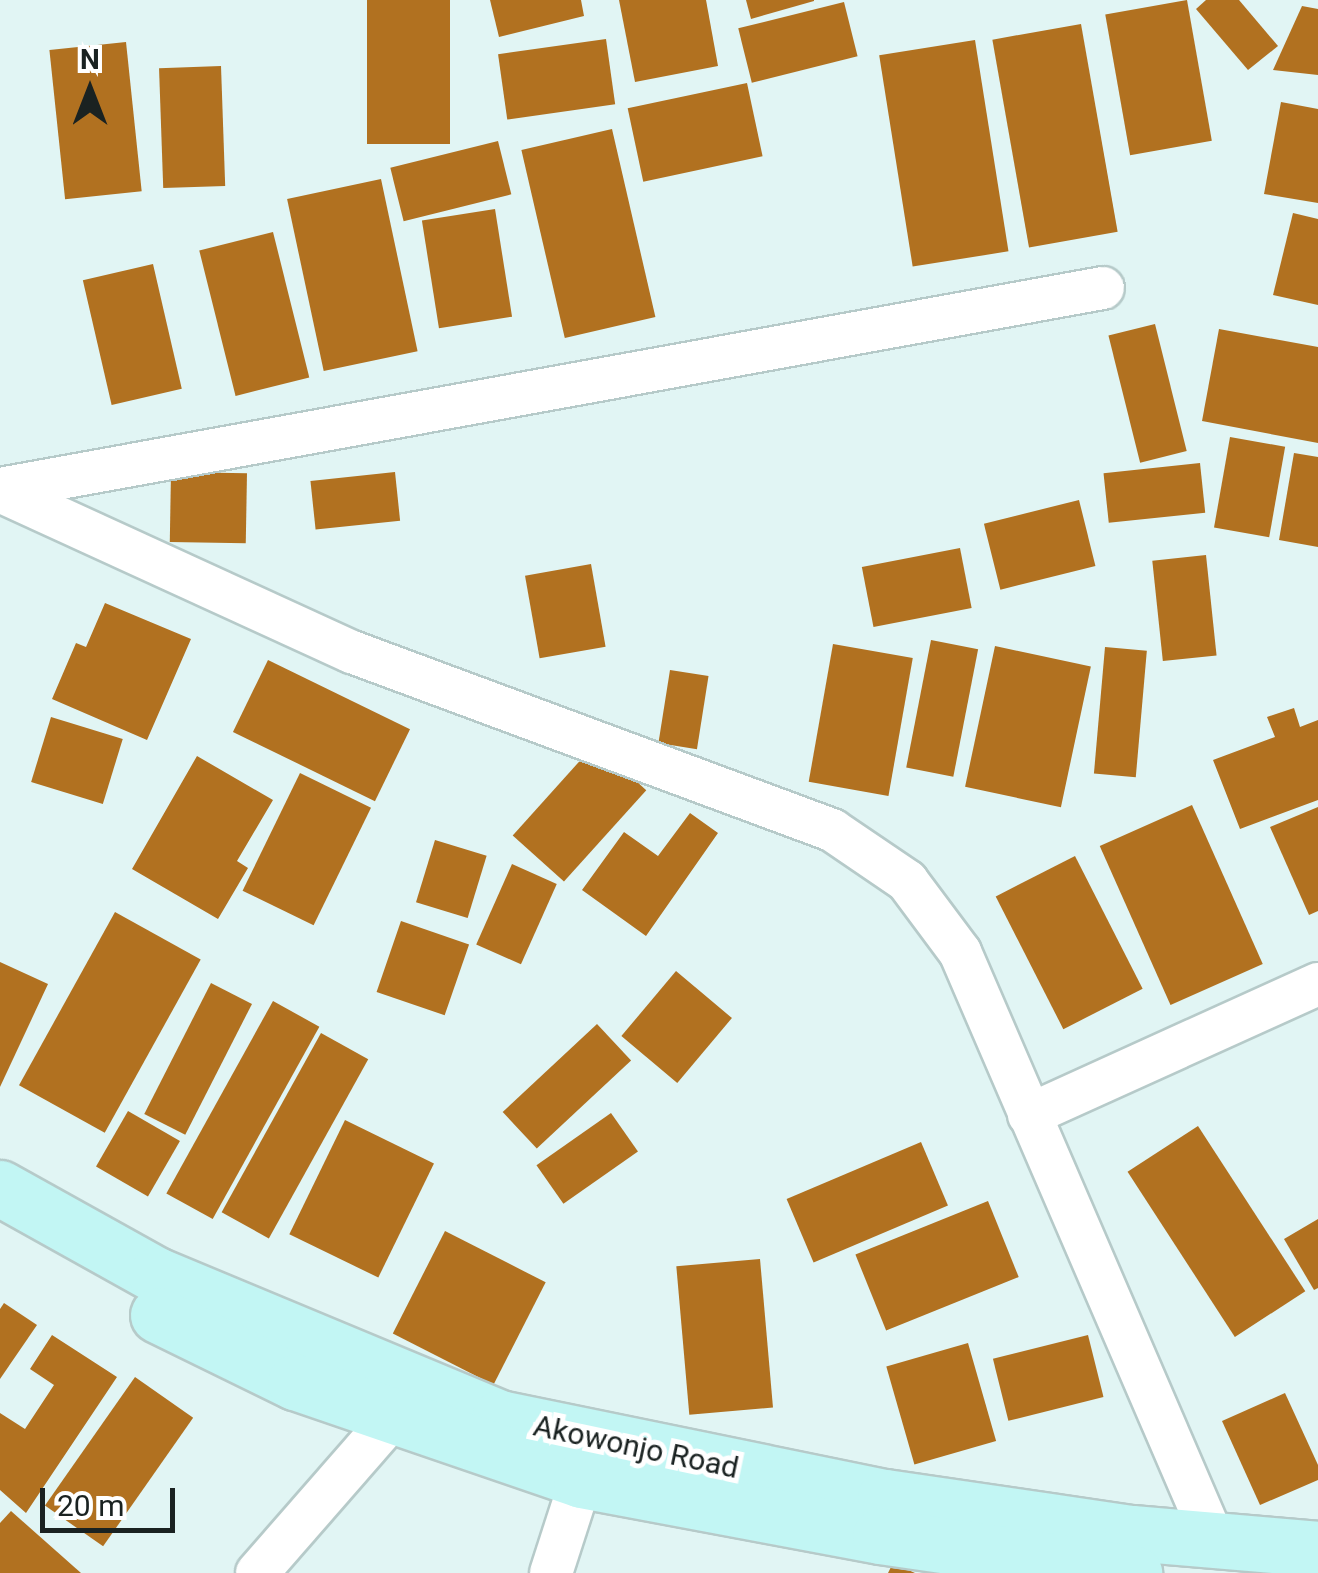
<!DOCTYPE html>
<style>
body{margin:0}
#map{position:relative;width:1318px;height:1573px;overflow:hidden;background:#e1f5f4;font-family:Roboto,sans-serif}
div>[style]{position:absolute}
.building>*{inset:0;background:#b17120;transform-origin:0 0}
.roads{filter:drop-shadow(2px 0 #b6cac9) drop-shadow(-2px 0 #b6cac9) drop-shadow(0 2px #b6cac9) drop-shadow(0 -2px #b6cac9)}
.minor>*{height:42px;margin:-21px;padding:0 21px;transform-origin:21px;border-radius:21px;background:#fff}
.secondary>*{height:55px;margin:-27.5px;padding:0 27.5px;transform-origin:27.5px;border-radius:27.5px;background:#c2f6f4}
span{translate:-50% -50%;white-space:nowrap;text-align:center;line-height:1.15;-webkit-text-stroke:10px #fff;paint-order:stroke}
.street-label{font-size:30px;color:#1a2221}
.north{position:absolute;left:40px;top:40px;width:100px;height:100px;-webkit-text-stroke:8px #fff;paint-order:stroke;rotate:0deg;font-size:28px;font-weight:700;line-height:40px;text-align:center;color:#1a2221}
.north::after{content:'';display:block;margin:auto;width:35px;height:45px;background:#1a2221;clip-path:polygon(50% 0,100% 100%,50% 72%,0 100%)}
.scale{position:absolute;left:40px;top:1488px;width:135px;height:45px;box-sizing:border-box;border:5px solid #1a2221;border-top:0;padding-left:12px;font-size:30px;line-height:35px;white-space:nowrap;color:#1a2221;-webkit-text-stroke:8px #fff;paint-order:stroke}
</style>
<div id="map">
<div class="building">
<div style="left:367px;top:0;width:83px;height:144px"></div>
<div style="clip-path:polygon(490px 0,581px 0,584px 16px,499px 37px)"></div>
<div style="clip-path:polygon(619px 0,706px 0,718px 66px,635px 82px)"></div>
<div style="clip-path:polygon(746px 0,814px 0,814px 1px,751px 19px)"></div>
<div style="left:1187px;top:0;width:143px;height:83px;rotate:80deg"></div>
<div style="clip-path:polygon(1206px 0,1239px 0,1278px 46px,1248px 70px,1196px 9px)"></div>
<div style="left:844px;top:2px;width:56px;height:109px;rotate:76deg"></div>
<div style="clip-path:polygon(1302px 6px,1318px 9px,1318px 75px,1273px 70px)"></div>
<div style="left:1081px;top:24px;width:211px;height:90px;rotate:80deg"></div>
<div style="left:606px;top:39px;width:66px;height:109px;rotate:82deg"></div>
<div style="left:975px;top:40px;width:214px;height:97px;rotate:81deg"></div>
<div style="left:126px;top:42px;width:150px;height:77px;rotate:84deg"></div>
<div style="left:221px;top:66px;width:120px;height:62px;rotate:88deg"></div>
<div style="left:747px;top:83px;width:75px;height:122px;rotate:78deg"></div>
<div style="clip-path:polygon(1281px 102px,1318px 109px,1318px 203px,1264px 194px)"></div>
<div style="left:612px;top:129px;width:193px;height:93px;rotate:77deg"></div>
<div style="left:498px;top:141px;width:55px;height:111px;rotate:76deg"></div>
<div style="left:381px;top:179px;width:176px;height:96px;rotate:78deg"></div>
<div style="left:495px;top:209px;width:109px;height:74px;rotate:81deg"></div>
<div style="clip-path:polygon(1293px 213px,1318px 219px,1318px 305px,1273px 295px)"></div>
<div style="left:273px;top:232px;width:150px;height:76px;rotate:76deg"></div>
<div style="left:153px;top:264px;width:128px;height:72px;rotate:77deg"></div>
<div style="left:1155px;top:324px;width:131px;height:48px;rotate:76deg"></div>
<div style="clip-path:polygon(1219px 329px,1318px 347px,1318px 443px,1202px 421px)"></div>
<div style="left:1230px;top:437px;width:56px;height:92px;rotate:10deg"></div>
<div style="clip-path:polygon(1294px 453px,1318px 457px,1318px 547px,1279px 540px)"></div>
<div style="left:1200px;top:463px;width:50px;height:97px;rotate:84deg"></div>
<div style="left:171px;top:472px;width:76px;height:70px;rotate:1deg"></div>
<div style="left:395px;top:472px;width:49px;height:85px;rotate:84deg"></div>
<div style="left:1079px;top:500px;width:68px;height:98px;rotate:76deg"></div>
<div style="left:960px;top:548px;width:61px;height:100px;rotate:79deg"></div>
<div style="left:1206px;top:555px;width:101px;height:54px;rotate:84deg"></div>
<div style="left:591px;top:564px;width:84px;height:67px;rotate:80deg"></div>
<div style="clip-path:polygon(105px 603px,191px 639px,147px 740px,52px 699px,76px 643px,86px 647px)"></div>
<div style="left:931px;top:640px;width:48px;height:130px;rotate:11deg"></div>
<div style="left:833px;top:644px;width:81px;height:140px;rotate:10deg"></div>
<div style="left:995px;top:646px;width:98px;height:144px;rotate:12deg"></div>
<div style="left:1105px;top:647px;width:42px;height:127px;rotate:5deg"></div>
<div style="left:268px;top:660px;width:158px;height:80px;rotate:26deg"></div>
<div style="left:670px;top:670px;width:39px;height:74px;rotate:9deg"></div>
<div style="clip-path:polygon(1294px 708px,1300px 727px,1318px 720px,1318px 800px,1240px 829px,1213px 760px,1275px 737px,1267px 717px)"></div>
<div style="left:51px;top:717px;width:75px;height:68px;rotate:17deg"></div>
<div style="left:595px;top:744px;width:69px;height:123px;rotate:42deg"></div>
<div style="clip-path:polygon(197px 756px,273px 800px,237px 861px,248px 868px,218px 919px,132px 869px)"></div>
<div style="left:300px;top:773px;width:79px;height:131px;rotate:26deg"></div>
<div style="left:1192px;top:805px;width:174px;height:101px;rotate:66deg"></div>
<div style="clip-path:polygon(1318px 807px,1318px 911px,1309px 915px,1270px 827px)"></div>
<div style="clip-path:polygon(690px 813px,718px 833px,646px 936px,582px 890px,624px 832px,658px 856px)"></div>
<div style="left:435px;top:840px;width:54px;height:65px;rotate:17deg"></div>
<div style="left:1075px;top:856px;width:149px;height:89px;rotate:63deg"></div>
<div style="left:512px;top:864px;width:49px;height:88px;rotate:24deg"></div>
<div style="left:115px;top:912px;width:98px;height:198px;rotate:29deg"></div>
<div style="left:401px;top:921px;width:72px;height:75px;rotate:19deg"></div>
<div style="clip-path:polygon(0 962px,48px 984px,0 1087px)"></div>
<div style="left:676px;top:971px;width:73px;height:85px;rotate:40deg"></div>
<div style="left:211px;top:983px;width:46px;height:147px;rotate:27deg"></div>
<div style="left:273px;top:1001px;width:53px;height:220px;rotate:29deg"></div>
<div style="left:597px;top:1024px;width:50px;height:129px;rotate:47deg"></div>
<div style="left:321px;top:1033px;width:54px;height:205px;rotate:29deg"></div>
<div style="left:128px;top:1111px;width:60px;height:64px;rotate:30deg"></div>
<div style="left:611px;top:1113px;width:47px;height:91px;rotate:55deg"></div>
<div style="left:345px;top:1120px;width:99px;height:127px;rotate:26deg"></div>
<div style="left:1198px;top:1126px;width:197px;height:84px;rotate:57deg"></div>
<div style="left:921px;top:1142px;width:69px;height:146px;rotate:67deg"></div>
<div style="left:988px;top:1201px;width:82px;height:143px;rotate:68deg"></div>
<div style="clip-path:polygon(1318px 1219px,1318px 1288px,1314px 1290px,1284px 1239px)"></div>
<div style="left:445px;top:1231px;width:113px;height:115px;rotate:27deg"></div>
<div style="left:760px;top:1259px;width:149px;height:84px;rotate:85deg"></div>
<div style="clip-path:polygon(4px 1303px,37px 1325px,0 1379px,0 1309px)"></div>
<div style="clip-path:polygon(52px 1335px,117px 1377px,26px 1513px,0 1490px,0 1413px,25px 1429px,54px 1385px,30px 1369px)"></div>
<div style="left:1088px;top:1335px;width:64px;height:98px;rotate:76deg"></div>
<div style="left:968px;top:1343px;width:102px;height:85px;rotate:74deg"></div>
<div style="left:135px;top:1377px;width:71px;height:157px;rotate:35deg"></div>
<div style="clip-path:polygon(1285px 1393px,1318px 1465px,1318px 1480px,1260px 1505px,1222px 1421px)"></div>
<div style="clip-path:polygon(11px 1511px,81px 1573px,0 1573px,0 1523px)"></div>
<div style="clip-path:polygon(893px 1563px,915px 1573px,888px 1573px)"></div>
</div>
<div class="roads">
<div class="minor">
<div style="left:0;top:489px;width:1121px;rotate:-10.33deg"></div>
<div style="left:0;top:491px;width:387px;rotate:24.6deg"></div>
<div style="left:352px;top:652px;width:512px;rotate:20.35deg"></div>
<div style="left:832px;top:830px;width:91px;rotate:34.2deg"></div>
<div style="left:907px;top:881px;width:89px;rotate:53.3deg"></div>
<div style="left:960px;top:952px;width:641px;rotate:66.67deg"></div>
<div style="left:1029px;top:1115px;width:317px;rotate:-24.4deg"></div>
<div style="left:257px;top:1573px;width:206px;rotate:-48.9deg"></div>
<div style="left:551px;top:1573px;width:98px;rotate:-72.1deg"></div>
</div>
<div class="secondary">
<div style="left:0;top:1188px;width:179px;rotate:29.1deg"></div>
<div style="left:156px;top:1275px;width:372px;rotate:22.6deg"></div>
<div style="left:499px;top:1418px;width:394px;rotate:11.6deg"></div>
<div style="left:885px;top:1497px;width:250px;rotate:8.3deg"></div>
<div style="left:1132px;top:1533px;width:187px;rotate:4.9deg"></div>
<div style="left:158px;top:1315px;width:153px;rotate:26.1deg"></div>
<div style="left:295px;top:1382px;width:302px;rotate:18.9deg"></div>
<div style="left:581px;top:1480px;width:304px;rotate:10.6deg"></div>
<div style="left:880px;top:1536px;width:257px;rotate:8.3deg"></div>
</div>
</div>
<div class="street-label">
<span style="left:636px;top:1447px;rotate:12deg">Akowonjo Road</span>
</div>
<div class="north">N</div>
<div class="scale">20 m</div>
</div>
